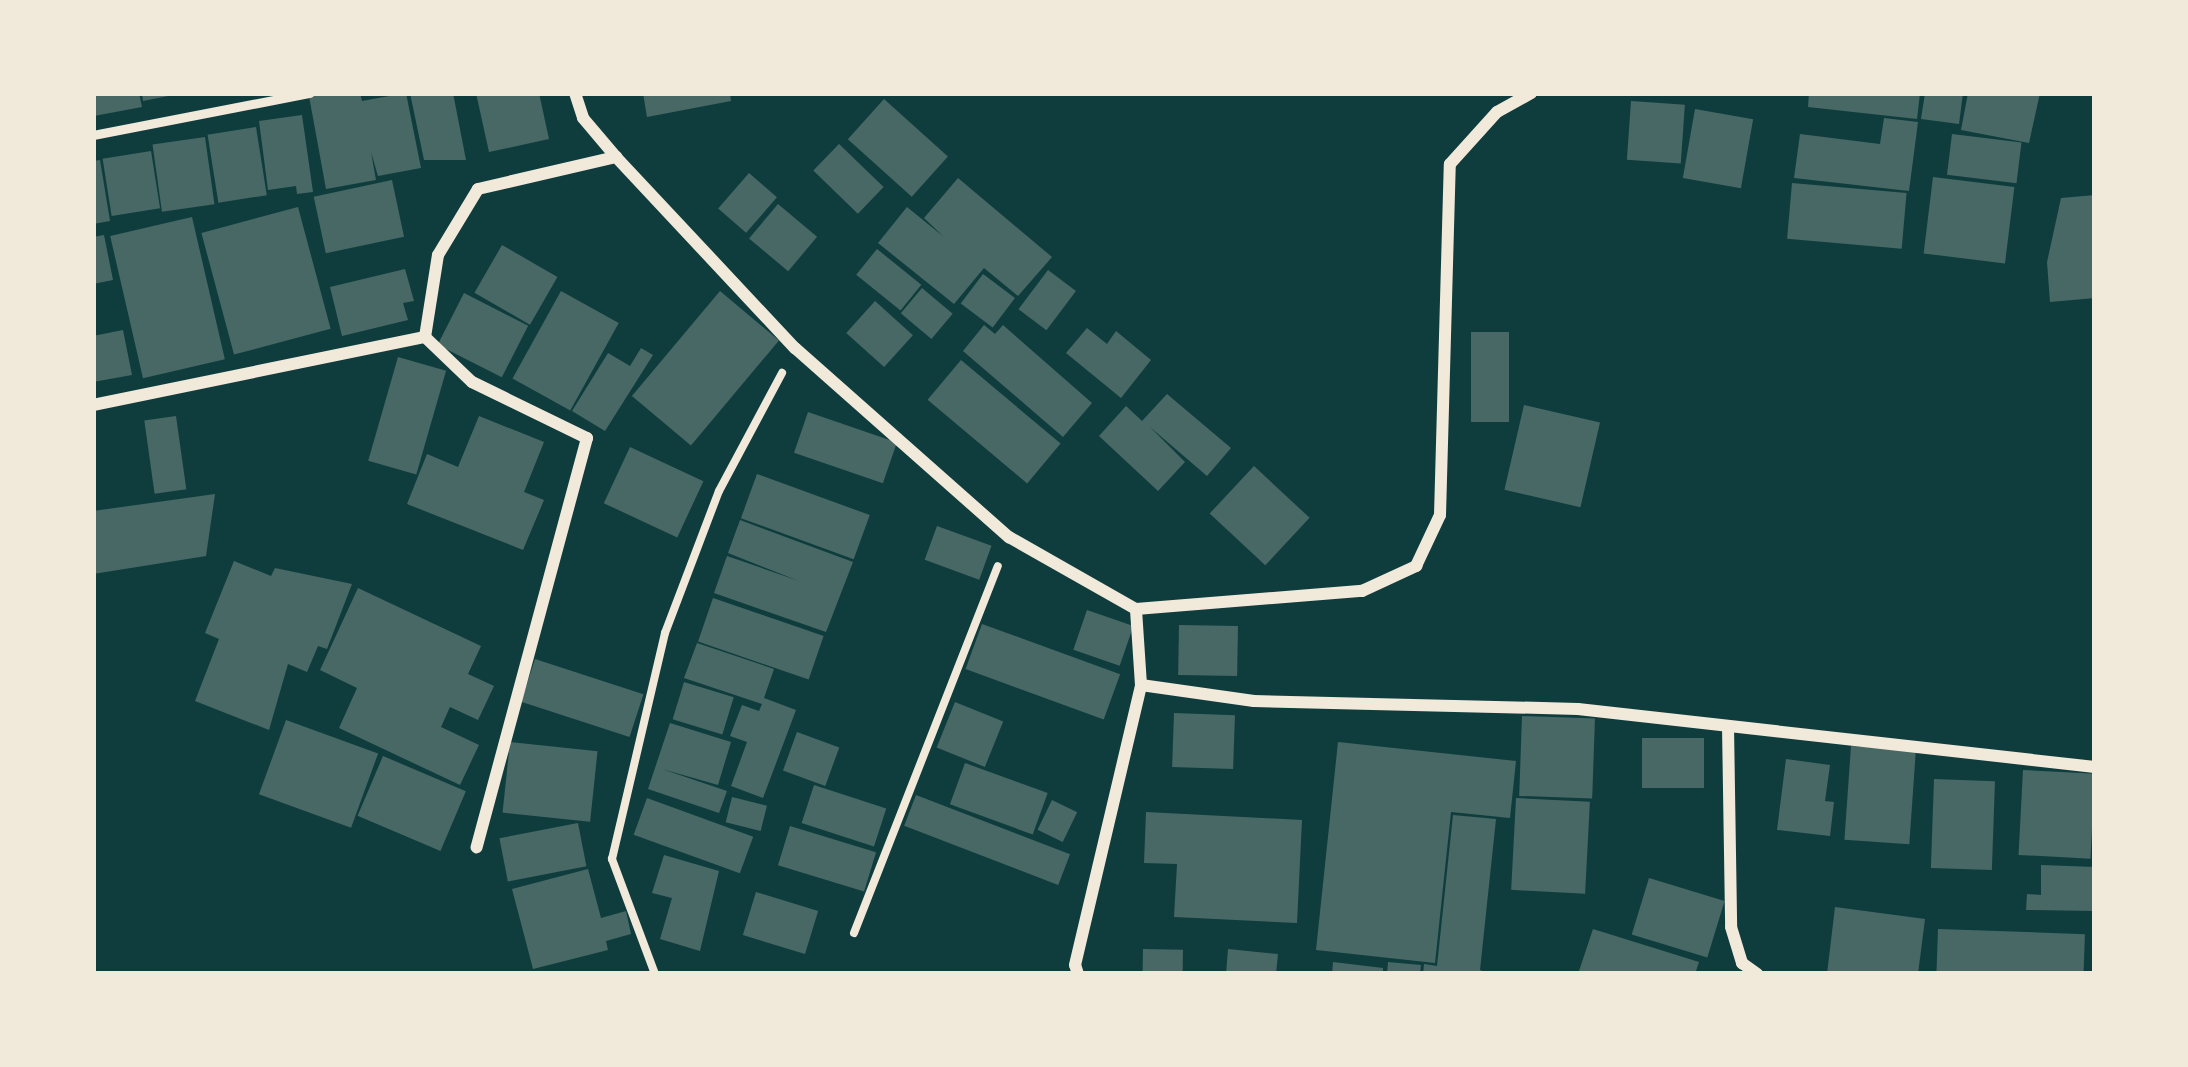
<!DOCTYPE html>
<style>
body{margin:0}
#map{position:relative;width:2188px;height:1067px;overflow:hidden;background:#0f3d3e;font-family:"Open Sans",sans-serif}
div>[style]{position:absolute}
.building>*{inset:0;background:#486865;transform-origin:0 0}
.path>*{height:8px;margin:-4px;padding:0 4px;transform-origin:4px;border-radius:4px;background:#f1e9da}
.service>*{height:9px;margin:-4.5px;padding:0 4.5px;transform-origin:4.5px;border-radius:4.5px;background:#f1e9da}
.minor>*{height:12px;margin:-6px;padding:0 6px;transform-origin:6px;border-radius:6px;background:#f1e9da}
span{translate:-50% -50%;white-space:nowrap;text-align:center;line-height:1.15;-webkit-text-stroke:12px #f1e9da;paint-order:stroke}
.frame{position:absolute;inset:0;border:96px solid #f1e9da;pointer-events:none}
</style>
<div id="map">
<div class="building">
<div style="clip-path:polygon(93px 93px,139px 93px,142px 107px,94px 116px)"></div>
<div style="clip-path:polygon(142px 93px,173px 93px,173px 95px,143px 101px)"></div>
<div style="clip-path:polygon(360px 93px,362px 101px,406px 93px,421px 168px,378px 176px,371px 152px,376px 180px,326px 189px,309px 96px)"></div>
<div style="clip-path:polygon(410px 93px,453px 93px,466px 160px,424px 160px)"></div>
<div style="clip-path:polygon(476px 93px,539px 93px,549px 139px,489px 152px)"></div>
<div style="clip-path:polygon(643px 93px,730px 93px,731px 101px,647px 117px)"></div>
<div style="clip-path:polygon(1809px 93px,1920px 93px,1917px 119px,1808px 107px)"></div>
<div style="clip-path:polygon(1925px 93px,1963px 93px,1959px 124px,1921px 119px)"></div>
<div style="clip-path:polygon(1968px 93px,2040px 93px,2029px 143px,1961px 130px)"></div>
<div style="left:884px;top:99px;width:86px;height:54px;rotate:42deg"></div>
<div style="left:1631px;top:101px;width:54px;height:59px;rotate:4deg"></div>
<div style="left:1695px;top:109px;width:59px;height:70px;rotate:10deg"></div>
<div style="clip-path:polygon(302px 115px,313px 192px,297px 194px,296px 186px,268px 190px,259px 121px)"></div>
<div style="clip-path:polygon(1884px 118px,1918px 122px,1909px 191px,1794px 178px,1800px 134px,1880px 144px)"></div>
<div style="left:256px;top:127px;width:69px;height:49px;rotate:81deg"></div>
<div style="left:1952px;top:134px;width:70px;height:41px;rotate:7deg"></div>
<div style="left:205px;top:137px;width:68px;height:53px;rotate:82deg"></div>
<div style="left:839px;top:144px;width:62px;height:37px;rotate:44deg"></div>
<div style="left:151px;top:151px;width:58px;height:49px;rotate:81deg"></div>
<div style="clip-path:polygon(100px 160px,110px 221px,93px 224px,93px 161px)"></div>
<div style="left:749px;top:173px;width:37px;height:47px;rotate:41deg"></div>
<div style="left:1933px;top:177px;width:82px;height:77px;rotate:7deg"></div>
<div style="clip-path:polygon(958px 178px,1052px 257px,1018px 296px,984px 268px,954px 304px,878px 243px,907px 207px,944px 237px,924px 218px)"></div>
<div style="left:392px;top:180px;width:58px;height:80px;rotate:78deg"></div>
<div style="left:1792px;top:183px;width:115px;height:56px;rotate:5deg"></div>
<div style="clip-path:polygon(2095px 195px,2095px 298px,2050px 302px,2047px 262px,2061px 198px)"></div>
<div style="left:778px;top:204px;width:51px;height:45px;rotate:40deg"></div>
<div style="left:298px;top:207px;width:126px;height:100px;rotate:75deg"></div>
<div style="left:192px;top:217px;width:146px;height:84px;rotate:77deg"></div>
<div style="clip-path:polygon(104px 235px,113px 280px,93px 284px,93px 237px)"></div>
<div style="left:502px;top:245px;width:64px;height:55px;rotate:30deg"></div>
<div style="left:877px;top:249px;width:57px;height:33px;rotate:39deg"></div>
<div style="clip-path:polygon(405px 269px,414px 301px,403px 303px,408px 320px,342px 336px,330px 287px)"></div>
<div style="left:1048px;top:270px;width:35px;height:49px;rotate:37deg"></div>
<div style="left:983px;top:274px;width:40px;height:37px;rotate:37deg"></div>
<div style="left:922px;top:288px;width:40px;height:33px;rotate:40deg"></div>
<div style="left:561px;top:291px;width:66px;height:100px;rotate:29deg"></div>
<div style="left:720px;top:291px;width:77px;height:137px;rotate:40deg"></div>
<div style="left:464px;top:293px;width:72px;height:58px;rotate:27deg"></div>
<div style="left:875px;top:301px;width:51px;height:43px;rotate:42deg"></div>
<div style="clip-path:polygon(984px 325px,995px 334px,1003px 325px,1092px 403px,1063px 437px,963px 351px)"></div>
<div style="clip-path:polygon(1087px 328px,1107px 344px,1116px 331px,1151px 360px,1121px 398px,1066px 353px)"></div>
<div style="clip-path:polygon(123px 330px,132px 375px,93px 382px,93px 336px)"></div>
<div style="left:1471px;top:332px;width:38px;height:90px"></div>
<div style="clip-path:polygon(641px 348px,653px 355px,605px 431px,572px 411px,608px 353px,630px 366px)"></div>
<div style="left:398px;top:357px;width:50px;height:108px;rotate:16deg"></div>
<div style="left:961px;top:360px;width:130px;height:52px;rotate:40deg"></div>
<div style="clip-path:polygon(1167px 394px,1231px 448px,1207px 476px,1150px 427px,1185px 462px,1158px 491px,1099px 436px,1126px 406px,1142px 421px)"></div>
<div style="left:1524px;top:405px;width:78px;height:87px;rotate:13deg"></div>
<div style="left:808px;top:412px;width:94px;height:43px;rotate:19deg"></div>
<div style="left:176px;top:416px;width:74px;height:32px;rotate:82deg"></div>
<div style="clip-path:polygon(479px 416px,544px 442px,524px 492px,544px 500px,523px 550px,407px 504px,427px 454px,458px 467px)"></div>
<div style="left:630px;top:447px;width:81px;height:62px;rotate:25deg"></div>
<div style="left:1254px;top:466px;width:76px;height:65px;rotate:43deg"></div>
<div style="left:757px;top:474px;width:120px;height:47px;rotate:20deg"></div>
<div style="clip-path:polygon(215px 494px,206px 556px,93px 574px,93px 511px)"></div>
<div style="clip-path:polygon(740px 520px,853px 562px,826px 632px,714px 593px,727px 556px,799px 581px,728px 553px)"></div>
<div style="left:937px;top:526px;width:58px;height:36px;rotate:20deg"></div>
<div style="clip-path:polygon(234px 561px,271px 576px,275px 568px,352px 584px,327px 649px,318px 646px,307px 672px,288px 664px,269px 730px,195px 701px,219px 639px,205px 633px)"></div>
<div style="clip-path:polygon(358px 588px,481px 646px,468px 674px,494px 686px,478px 720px,450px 707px,441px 727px,479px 745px,460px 785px,339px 728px,357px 688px,320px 670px)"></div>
<div style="left:713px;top:598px;width:117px;height:46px;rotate:19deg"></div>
<div style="left:1087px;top:610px;width:49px;height:42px;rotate:19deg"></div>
<div style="left:982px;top:624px;width:147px;height:48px;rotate:20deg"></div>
<div style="left:1179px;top:625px;width:59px;height:50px;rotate:1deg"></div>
<div style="clip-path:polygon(697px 643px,774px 669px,764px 698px,796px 710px,763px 798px,731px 786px,747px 742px,730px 736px,742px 705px,759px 711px,762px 704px,684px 678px)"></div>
<div style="left:535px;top:659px;width:114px;height:45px;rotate:18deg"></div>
<div style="left:684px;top:682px;width:52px;height:39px;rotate:17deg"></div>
<div style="left:955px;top:702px;width:52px;height:49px;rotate:22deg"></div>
<div style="left:1174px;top:713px;width:61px;height:54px;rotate:2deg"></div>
<div style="left:1522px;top:716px;width:73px;height:80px;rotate:2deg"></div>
<div style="left:286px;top:720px;width:98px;height:79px;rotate:20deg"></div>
<div style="clip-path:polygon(670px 723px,731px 742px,718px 785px,662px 769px,727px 791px,719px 813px,648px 789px)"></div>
<div style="left:797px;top:732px;width:45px;height:41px;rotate:20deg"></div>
<div style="left:1704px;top:738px;width:50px;height:62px;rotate:90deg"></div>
<div style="left:510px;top:742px;width:88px;height:71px;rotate:6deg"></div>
<div style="clip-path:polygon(1338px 742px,1516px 761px,1510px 818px,1451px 812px,1435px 963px,1316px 950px)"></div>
<div style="left:1851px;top:746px;width:65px;height:94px;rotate:4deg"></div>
<div style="left:383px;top:756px;width:90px;height:65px;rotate:23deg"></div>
<div style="clip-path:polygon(1786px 759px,1830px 765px,1825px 801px,1834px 802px,1830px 836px,1777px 830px)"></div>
<div style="left:965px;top:763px;width:88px;height:44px;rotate:20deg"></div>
<div style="left:2023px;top:770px;width:72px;height:85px;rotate:3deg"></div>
<div style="left:1934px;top:779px;width:61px;height:89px;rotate:2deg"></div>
<div style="left:814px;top:785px;width:76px;height:40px;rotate:18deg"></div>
<div style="left:916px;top:795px;width:165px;height:33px;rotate:21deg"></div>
<div style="left:732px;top:797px;width:36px;height:26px;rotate:14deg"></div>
<div style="left:647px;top:798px;width:113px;height:39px;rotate:20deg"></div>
<div style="left:1516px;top:798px;width:74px;height:92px;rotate:3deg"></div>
<div style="left:1052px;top:800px;width:28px;height:33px;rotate:26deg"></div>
<div style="clip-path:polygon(1146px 812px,1302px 820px,1297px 923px,1174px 917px,1177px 864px,1144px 863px)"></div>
<div style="clip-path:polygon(1453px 815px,1496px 819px,1480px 970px,1489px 974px,1423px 974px,1424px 964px,1437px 966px)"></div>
<div style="left:578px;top:823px;width:44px;height:80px;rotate:79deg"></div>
<div style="left:790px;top:826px;width:90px;height:41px;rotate:17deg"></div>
<div style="clip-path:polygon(664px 855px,719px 871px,700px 951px,660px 939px,672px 898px,652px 893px)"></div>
<div style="clip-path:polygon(2041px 865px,2095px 867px,2095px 911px,2026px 910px,2027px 894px,2041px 895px)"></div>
<div style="clip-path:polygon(588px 869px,601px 918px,626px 911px,631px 934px,606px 941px,608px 950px,533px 969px,512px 889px)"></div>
<div style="left:1649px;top:878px;width:79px;height:59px;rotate:17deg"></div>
<div style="left:756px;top:892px;width:65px;height:45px;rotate:17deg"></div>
<div style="clip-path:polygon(1835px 907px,1925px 919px,1918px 974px,1827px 974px)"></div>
<div style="clip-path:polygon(1593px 929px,1699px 962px,1695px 974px,1578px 974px)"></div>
<div style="left:1938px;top:929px;width:147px;height:45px;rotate:2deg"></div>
<div style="left:1143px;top:949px;width:40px;height:25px;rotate:1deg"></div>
<div style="clip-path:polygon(1228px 949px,1278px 954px,1276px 974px,1226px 974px)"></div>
<div style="clip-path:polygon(1333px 962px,1383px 968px,1383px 974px,1332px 974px)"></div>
<div style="clip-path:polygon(1388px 962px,1421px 965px,1420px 974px,1387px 974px)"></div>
</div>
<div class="path">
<div style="left:854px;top:933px;width:394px;rotate:-68.6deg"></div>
<div style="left:655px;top:974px;width:123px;rotate:-110.5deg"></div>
<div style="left:612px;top:859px;width:232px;rotate:-76.8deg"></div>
<div style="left:665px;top:633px;width:152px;rotate:-69.2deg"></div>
<div style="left:719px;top:491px;width:134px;rotate:-61.9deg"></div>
</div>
<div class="service">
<div style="left:93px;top:135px;width:221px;rotate:-11deg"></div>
</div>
<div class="minor">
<div style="left:575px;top:93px;width:26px;rotate:72deg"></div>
<div style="left:583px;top:118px;width:51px;rotate:49.8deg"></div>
<div style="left:616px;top:157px;width:262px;rotate:46.9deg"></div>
<div style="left:795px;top:348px;width:286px;rotate:41.5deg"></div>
<div style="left:1009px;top:537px;width:146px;rotate:29.6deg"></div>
<div style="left:1136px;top:609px;width:227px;rotate:-4.6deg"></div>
<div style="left:1362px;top:591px;width:60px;rotate:-24.8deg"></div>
<div style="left:1416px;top:566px;width:56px;rotate:-64.8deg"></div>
<div style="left:1440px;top:515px;width:351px;rotate:-88.4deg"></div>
<div style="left:1450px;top:164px;width:70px;rotate:-47.9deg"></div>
<div style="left:1497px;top:112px;width:39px;rotate:-29deg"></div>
<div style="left:425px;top:337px;width:65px;rotate:43.8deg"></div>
<div style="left:472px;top:382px;width:128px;rotate:26deg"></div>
<div style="left:587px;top:438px;width:424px;rotate:105.1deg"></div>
<div style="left:425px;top:337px;width:83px;rotate:-81deg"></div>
<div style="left:438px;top:255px;width:77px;rotate:-58.8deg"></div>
<div style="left:478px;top:189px;width:142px;rotate:-13.1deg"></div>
<div style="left:93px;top:405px;width:339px;rotate:-11.6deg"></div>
<div style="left:1141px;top:685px;width:114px;rotate:8.1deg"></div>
<div style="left:1254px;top:701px;width:324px;rotate:1.4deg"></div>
<div style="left:1578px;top:709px;width:520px;rotate:6.4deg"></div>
<div style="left:1728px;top:726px;width:201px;rotate:89.1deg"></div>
<div style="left:1731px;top:927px;width:38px;rotate:73deg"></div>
<div style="left:1742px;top:963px;width:19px;rotate:36deg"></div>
<div style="left:1078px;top:974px;width:9px;rotate:-108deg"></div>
<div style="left:1075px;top:965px;width:288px;rotate:-76.7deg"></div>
<div style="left:1141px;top:685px;width:76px;rotate:-93.8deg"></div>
</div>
<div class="frame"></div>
</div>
